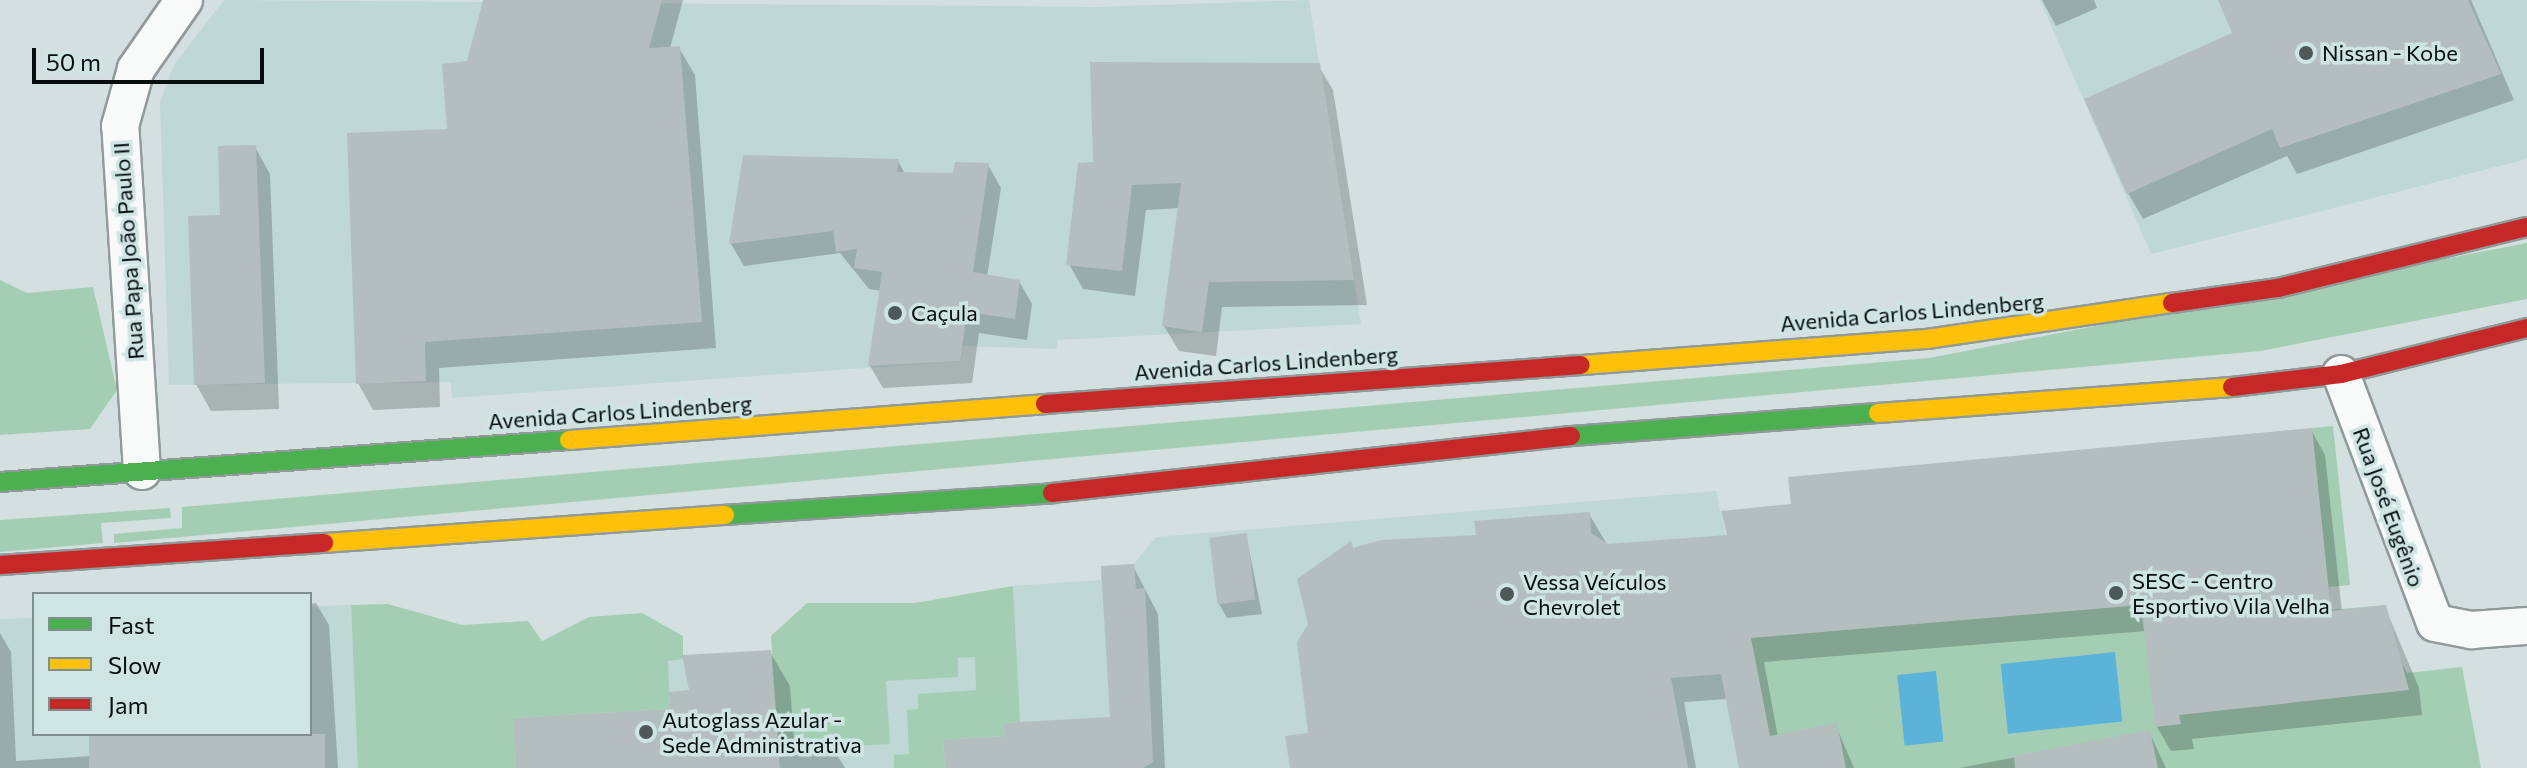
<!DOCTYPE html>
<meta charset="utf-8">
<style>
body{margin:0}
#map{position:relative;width:2527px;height:768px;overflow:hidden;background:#d3e0df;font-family:Commissioner,sans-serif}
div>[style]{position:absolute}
.built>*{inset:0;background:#bfd7d5}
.green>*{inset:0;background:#a4ceb4}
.water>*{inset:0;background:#5cb3d9;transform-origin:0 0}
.shadow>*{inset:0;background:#0003}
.building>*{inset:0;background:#b4bebf;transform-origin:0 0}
.roads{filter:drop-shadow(2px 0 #909a99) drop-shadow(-2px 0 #909a99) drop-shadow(0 2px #909a99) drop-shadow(0 -2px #909a99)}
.street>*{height:36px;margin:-18px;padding:0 18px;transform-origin:18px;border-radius:18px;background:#f8fafa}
.fast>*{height:18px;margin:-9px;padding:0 9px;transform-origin:9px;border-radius:9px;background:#4caf50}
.slow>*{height:18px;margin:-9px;padding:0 9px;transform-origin:9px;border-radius:9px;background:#ffc107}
.jam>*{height:18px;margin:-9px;padding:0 9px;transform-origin:9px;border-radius:9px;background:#c62828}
.dots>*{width:22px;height:22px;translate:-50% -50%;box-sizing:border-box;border:4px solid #cee5e3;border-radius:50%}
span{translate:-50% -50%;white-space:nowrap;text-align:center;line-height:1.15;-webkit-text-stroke:7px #cee5e3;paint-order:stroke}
.poi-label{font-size:22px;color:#070f0e}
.left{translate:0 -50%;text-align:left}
.street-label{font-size:22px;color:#070f0e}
.legend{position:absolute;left:32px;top:592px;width:280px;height:144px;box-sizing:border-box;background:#cee5e3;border:2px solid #7e8f8e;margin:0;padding:10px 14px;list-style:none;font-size:24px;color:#070f0e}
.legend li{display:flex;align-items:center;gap:16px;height:40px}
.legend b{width:40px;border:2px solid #7e8f8e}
.scale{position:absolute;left:32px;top:48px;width:232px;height:36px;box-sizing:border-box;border:4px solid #070f0e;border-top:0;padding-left:10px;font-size:24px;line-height:28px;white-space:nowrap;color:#070f0e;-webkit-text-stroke:6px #cee5e3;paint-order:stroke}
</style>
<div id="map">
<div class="built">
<div style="clip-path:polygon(224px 0,1097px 7px,1309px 0,1361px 324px,1058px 340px,1056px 349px,963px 346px,960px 361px,452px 398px,451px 382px,169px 385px,160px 102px,174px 65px)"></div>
<div style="clip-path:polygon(2040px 0,2527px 0,2527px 159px,2151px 254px)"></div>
<div style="clip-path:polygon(1716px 491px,1776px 768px,0 768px,0 619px,34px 618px,34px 734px,310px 734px,310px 607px,351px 605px,355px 678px,1015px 639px,1013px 586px,1101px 580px,1101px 566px,1134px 564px,1156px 537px)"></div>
</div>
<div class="green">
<div style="clip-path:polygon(2527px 243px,2527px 299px,2261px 351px,114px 543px,114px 534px,182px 528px,182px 507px,1929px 358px)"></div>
<div style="clip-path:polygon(0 280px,27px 293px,93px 287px,117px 390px,90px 429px,0 435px)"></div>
<div style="clip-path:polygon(2333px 426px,2350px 585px,2329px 587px,2330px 610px,2386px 605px,2390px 642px,2407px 673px,2462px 667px,2481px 768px,1776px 768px,1750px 638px,1890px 471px)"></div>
<div style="clip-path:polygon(170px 508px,171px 518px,101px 523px,103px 543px,0 552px,0 520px)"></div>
<div style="clip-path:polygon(1013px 586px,1020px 722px,1004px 723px,1005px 736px,943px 740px,945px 768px,894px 768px,894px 755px,909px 754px,907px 710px,918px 709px,918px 694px,976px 690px,975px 657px,958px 658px,958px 677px,886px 681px,890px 744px,779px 750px,771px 636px,807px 603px,915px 603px)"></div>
<div style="clip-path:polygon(388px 604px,462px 625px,528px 621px,542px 641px,589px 617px,642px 613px,683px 636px,683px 659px,668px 661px,670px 709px,513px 718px,516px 768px,358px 768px,351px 605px)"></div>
</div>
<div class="water">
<div style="left:2115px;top:652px;width:70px;height:115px;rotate:84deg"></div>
<div style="left:1936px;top:671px;width:71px;height:39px;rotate:84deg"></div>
</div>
<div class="shadow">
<div style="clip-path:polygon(485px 0,683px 0,670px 48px,679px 48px,695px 75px,716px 348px,439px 368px,440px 407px,373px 410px,358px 383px,449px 131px)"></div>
<div style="clip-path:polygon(2042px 0,2094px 0,2097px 8px,2056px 26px)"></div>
<div style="clip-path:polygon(2220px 0,2471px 0,2514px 100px,2297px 174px,2287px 156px,2143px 219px,2128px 193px,2235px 35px)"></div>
<div style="clip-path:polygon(1318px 65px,1333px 90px,1367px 305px,1222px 307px,1216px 356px,1179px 351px,1164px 326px,1180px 208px,1146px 210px,1135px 296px,1083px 289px,1069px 264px,1095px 164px)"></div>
<div style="clip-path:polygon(255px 147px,270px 174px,279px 409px,211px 411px,196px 384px,222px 217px)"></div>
<div style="clip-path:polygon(745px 157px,898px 161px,905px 174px,954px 175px,988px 165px,1001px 188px,987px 277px,1019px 281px,1032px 304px,1027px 340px,979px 333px,972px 383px,883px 388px,870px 366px,882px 291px,869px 289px,840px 253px,744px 266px,731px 244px)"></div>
<div style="clip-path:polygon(2311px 430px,2325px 455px,2342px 612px,2385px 607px,2419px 688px,2422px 715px,2192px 739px,2194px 749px,2171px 751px,2157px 727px,2146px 631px,1764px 662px,1778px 737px,1836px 726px,1854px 768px,1741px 768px,1727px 699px,1684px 702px,1696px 768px,1292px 768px,1310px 734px,1351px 543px,1354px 550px,1478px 537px,1589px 514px,1608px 546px,1729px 537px,1793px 506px)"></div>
<div style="clip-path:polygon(1246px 535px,1262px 614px,1227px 618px,1219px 604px)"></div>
<div style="clip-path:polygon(1133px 566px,1158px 614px,1165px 768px,947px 768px,1007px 738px,1112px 719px)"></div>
<div style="clip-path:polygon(316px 603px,329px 625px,338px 768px,0 768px,0 633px,11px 652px,16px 761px,93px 756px,91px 734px,310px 734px,310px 604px)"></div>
<div style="clip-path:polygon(770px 652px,790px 686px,795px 751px,834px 750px,845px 768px,518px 768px,672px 710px,691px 692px)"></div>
<div style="clip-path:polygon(2149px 732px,2166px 768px,1959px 768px)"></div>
</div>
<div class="building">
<div style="clip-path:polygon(483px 0,662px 0,649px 48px,680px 46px,702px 322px,425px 342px,426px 381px,356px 384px,347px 133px,447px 129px,442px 64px,467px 61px)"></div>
<div style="clip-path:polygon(2218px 0,2468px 0,2501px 74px,2280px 148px,2272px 129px,2127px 194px,2084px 99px,2232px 33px)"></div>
<div style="clip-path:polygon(1090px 62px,1320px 63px,1354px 280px,1209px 282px,1202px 332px,1162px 326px,1181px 183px,1132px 185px,1122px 271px,1066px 265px,1078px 163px,1093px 162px)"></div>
<div style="clip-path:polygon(256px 145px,265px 383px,194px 385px,188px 216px,220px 215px,218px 146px)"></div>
<div style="clip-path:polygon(743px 155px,899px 159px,897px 172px,953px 173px,955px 162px,989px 163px,973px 272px,1020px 280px,1015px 319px,967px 312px,960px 361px,868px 366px,882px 272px,854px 268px,857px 249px,836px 252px,833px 231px,729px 244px)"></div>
<div style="clip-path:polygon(2312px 428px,2331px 611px,2386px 605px,2409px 690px,2179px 715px,2181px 724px,2155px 727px,2141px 605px,1751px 638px,1770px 736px,1837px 723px,1846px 768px,1739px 768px,1721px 674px,1671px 678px,1688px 768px,1290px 768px,1285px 736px,1308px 733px,1297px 642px,1308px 624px,1297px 579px,1351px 541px,1353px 548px,1381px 540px,1476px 535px,1474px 521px,1590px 512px,1591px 533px,1608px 544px,1727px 535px,1721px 511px,1791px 504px,1788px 477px)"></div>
<div style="left:1247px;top:533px;width:67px;height:38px;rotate:83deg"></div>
<div style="clip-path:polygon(1134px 564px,1136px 589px,1145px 588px,1153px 762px,1143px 768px,945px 768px,943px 740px,1005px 736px,1004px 723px,1110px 717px,1101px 566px)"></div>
<div style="clip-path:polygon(771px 650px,780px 768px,516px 768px,513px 718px,670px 709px,669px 692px,689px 690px,682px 655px)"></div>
<div style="clip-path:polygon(2150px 730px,2158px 768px,2015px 768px,2014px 756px)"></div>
<div style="left:89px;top:734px;width:236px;height:34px"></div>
</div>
<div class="roads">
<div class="street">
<div style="left:2341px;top:374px;width:266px;rotate:69.3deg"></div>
<div style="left:2435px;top:623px;width:38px;rotate:11deg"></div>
<div style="left:2472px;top:630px;width:55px;rotate:-4.2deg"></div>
<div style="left:142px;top:471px;width:346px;rotate:-93.6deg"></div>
<div style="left:120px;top:126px;width:59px;rotate:-74.3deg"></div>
<div style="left:136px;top:69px;width:84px;rotate:-55.2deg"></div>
</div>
<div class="fast">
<div style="left:1571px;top:436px;width:308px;rotate:-4.3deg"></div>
<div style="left:0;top:482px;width:571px;rotate:-4.22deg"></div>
<div style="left:725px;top:515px;width:328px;rotate:-3.8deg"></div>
</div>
<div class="slow">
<div style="left:1581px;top:365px;width:347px;rotate:-4.3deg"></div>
<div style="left:1927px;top:339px;width:248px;rotate:-8.4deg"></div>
<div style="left:1878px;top:413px;width:355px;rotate:-4.2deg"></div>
<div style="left:569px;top:440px;width:477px;rotate:-4.3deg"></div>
<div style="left:324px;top:543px;width:402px;rotate:-4deg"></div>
</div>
<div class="jam">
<div style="left:2172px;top:303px;width:107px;rotate:-8.1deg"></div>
<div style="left:2278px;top:288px;width:256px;rotate:-13.8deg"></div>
<div style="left:2232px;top:387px;width:110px;rotate:-6.8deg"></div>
<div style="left:2341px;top:374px;width:192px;rotate:-13.9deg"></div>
<div style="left:1045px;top:404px;width:537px;rotate:-4.16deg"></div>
<div style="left:1052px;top:493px;width:522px;rotate:-6.27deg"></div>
<div style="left:0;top:565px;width:325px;rotate:-3.9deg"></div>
</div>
</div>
<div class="dots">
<div style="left:2306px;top:53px;background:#4e5857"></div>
<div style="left:895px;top:313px;background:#4e5857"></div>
<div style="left:2116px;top:593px;background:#4e5857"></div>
<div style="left:1507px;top:594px;background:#4e5857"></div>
<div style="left:646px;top:732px;background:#4e5857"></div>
</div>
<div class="poi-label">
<span class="left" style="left:2322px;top:53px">Nissan - Kobe</span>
<span class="left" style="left:911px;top:313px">Caçula</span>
<span class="left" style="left:2132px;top:593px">SESC - Centro<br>Esportivo Vila Velha</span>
<span class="left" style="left:1523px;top:594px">Vessa Veículos<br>Chevrolet</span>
<span class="left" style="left:662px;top:732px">Autoglass Azular -<br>Sede Administrativa</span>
</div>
<div class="street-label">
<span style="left:128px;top:251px;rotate:-94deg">Rua Papa João Paulo II</span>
<span style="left:1912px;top:312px;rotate:-5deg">Avenida Carlos Lindenberg</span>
<span style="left:1266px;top:363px;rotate:-4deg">Avenida Carlos Lindenberg</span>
<span style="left:620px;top:412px;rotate:-4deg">Avenida Carlos Lindenberg</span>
<span style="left:2389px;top:507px;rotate:70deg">Rua José Eugênio</span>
</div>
<ul class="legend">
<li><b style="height:10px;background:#4caf50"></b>Fast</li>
<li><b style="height:10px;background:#ffc107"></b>Slow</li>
<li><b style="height:10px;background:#c62828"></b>Jam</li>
</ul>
<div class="scale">50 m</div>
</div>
